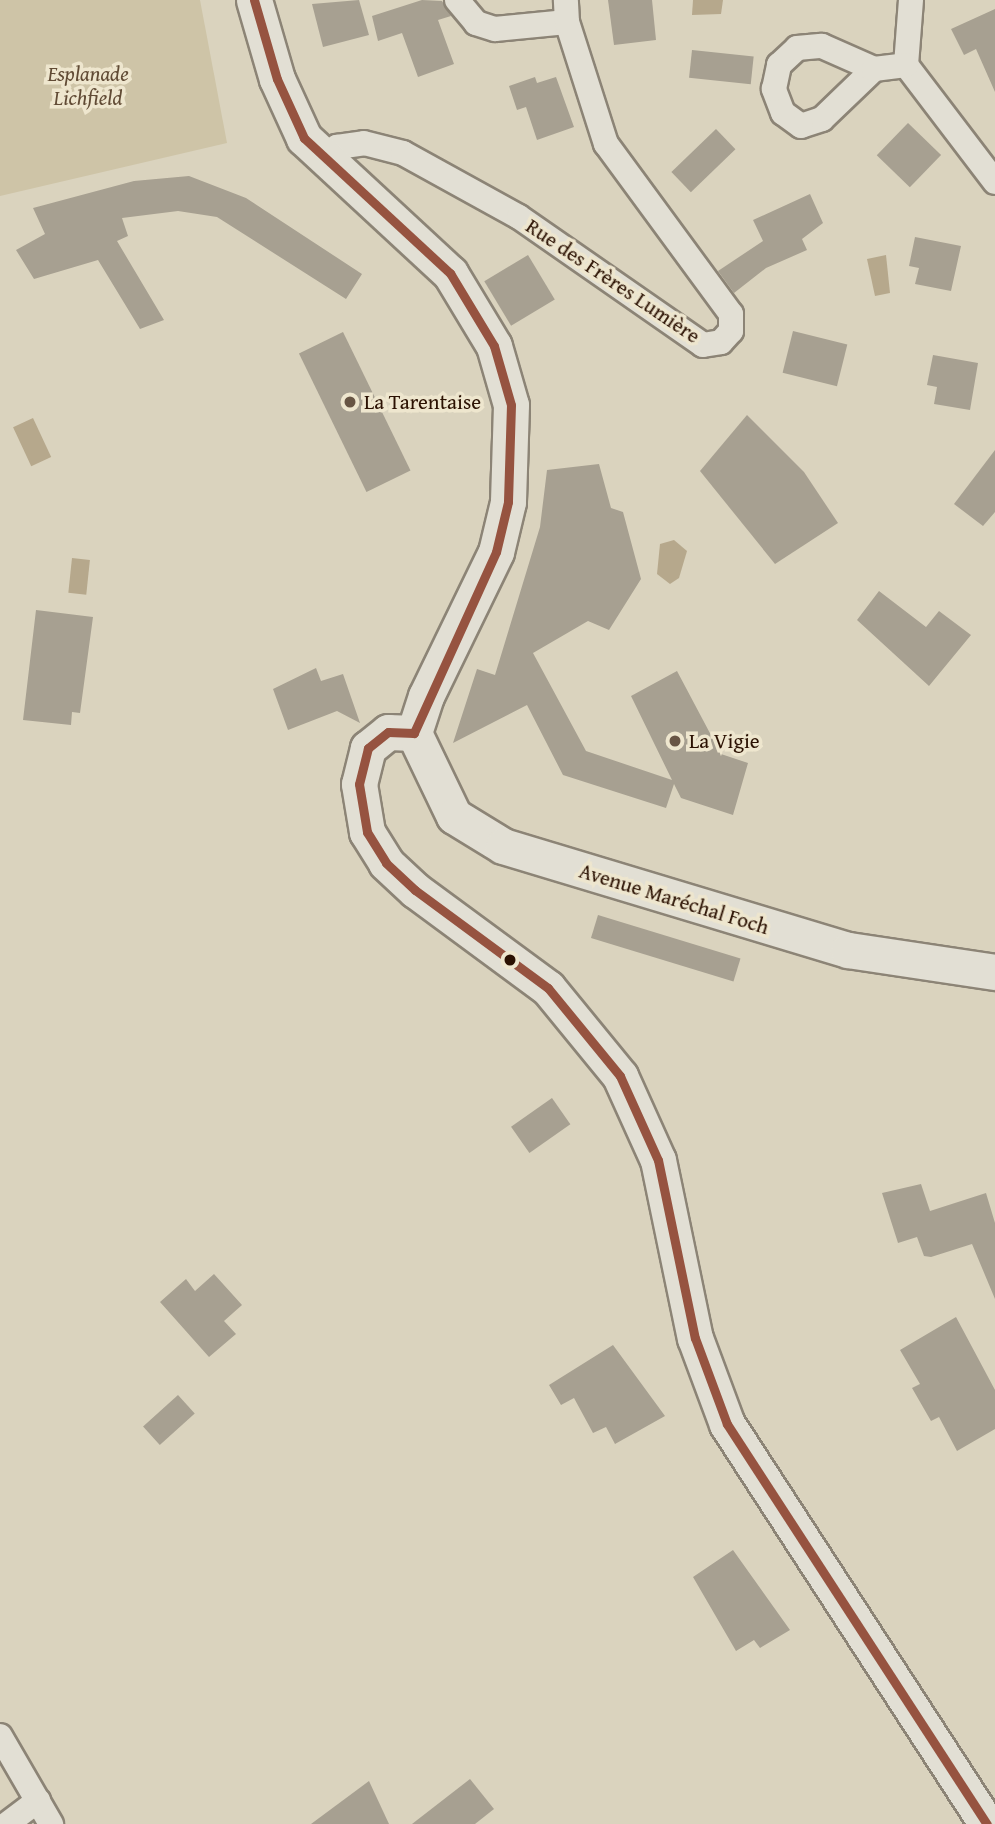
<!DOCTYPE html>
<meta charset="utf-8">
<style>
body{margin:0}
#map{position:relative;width:995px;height:1824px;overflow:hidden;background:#dad3be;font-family:"Gentium Book Plus",serif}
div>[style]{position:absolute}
.green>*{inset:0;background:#cec4a7}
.water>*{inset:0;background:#b6a88c;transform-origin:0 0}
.building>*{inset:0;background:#a7a091;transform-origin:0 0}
.roads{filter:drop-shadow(2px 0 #8c8476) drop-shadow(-2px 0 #8c8476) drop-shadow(0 2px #8c8476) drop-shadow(0 -2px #8c8476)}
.minor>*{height:24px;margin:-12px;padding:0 12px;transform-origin:12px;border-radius:12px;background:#e2dfd4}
.secondary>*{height:35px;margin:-17.5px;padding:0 17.5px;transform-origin:17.5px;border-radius:17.5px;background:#e2dfd4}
.bus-1>*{height:9px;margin:-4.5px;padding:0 4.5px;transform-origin:4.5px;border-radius:4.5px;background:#965340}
.dots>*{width:19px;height:19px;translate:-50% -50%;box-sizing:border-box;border:4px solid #eee6ce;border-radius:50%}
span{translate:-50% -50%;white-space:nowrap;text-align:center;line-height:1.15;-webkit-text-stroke:7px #eee6ce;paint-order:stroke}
.park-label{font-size:21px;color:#614b35;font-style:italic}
.street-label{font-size:21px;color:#2b1102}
.poi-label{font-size:21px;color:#2b1102}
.left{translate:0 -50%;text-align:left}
</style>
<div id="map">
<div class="green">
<div style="clip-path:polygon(0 0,200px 0,227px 143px,0 196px)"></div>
</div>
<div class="water">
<div style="clip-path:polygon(693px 0,723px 0,721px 14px,692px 15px)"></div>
<div style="clip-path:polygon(886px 255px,890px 293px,875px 296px,867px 259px)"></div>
<div style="left:33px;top:418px;width:43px;height:22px;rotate:65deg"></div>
<div style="clip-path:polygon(674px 540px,687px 551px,679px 578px,670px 584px,657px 574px,660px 544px)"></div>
<div style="left:72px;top:558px;width:18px;height:35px;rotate:6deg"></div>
</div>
<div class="building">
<div style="clip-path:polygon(359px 0,369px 35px,323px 47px,312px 4px)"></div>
<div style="clip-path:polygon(422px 0,442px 1px,451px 16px,438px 20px,454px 64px,418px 77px,402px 33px,378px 41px,372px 16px)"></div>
<div style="clip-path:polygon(608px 0,652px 0,656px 40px,614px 45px)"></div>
<div style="clip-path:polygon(995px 9px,995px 92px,976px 49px,964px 55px,951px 29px)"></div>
<div style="left:692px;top:50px;width:62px;height:28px;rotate:6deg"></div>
<div style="clip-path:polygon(535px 77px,537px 83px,556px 77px,574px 127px,537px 140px,526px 107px,517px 110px,509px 86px)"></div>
<div style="left:908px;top:123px;width:46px;height:45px;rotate:44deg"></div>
<div style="left:716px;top:129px;width:28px;height:62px;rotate:46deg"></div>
<div style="clip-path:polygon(189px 176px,246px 198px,362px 274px,346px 299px,217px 217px,178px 211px,122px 218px,128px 236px,117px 241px,164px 320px,140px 329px,98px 260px,34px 279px,16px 250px,45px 234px,33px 208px,134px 181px)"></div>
<div style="clip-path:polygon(810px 194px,823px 223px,802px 239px,807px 250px,766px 268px,734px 293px,718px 271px,763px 241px,753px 220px)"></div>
<div style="clip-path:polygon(915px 237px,961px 246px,951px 291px,915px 284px,919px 268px,909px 266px)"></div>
<div style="left:528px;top:255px;width:52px;height:51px;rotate:59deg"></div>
<div style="left:793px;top:331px;width:56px;height:43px;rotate:14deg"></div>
<div style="left:343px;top:332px;width:154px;height:49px;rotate:64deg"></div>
<div style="clip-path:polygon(933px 355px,978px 363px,970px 410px,934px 404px,937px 387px,927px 385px)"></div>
<div style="clip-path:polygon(747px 415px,804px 472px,838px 523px,775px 564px,700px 471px)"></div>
<div style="clip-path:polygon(995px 450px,995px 512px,983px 526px,954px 504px)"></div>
<div style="clip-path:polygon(599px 464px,611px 508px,623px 512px,641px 579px,609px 630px,588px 621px,533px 653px,586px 751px,672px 780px,631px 696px,677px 671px,721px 754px,748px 763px,733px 815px,681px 798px,674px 784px,666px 808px,563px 775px,527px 705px,453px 743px,477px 669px,495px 675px,540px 527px,547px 470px)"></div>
<div style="clip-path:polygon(879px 591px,926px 627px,939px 611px,971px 635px,929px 686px,857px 620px)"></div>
<div style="clip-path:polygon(36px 610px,93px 617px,80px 713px,72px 712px,71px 725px,23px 720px)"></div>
<div style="clip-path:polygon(316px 668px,321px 681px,343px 674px,360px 723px,337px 711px,288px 730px,273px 689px)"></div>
<div style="left:598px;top:915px;width:149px;height:24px;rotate:17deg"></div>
<div style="left:552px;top:1098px;width:32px;height:50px;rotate:55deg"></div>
<div style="clip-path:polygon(921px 1184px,930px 1211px,986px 1193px,995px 1223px,995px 1299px,972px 1244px,931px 1257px,924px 1256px,917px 1237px,898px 1243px,882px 1193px)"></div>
<div style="clip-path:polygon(214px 1274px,242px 1305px,224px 1321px,236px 1334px,209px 1357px,160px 1302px,186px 1279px,195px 1291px)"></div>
<div style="clip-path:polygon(956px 1317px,995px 1390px,995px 1429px,957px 1451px,939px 1417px,931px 1421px,912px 1388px,920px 1384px,900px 1350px)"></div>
<div style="clip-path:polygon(613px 1345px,665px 1416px,615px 1444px,606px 1427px,593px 1433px,574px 1398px,561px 1405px,549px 1385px)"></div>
<div style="left:178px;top:1395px;width:25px;height:47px;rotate:48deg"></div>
<div style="clip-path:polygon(733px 1550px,790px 1630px,760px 1648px,754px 1640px,736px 1651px,693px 1577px)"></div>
<div style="clip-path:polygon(470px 1779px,494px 1809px,475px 1824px,412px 1824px)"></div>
<div style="clip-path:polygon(369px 1781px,389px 1824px,311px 1824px)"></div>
</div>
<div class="roads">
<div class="minor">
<div style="left:457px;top:0;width:30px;rotate:50deg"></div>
<div style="left:476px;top:23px;width:20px;rotate:18deg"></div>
<div style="left:495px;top:29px;width:72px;rotate:-5.6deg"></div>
<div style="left:911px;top:0;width:65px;rotate:94.4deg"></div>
<div style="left:906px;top:65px;width:147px;rotate:52.7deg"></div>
<div style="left:874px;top:69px;width:72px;rotate:136.1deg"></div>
<div style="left:822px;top:119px;width:22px;rotate:162deg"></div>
<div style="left:801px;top:126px;width:22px;rotate:-144deg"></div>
<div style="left:783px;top:113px;width:26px;rotate:-111deg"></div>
<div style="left:774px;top:89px;width:25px;rotate:-78deg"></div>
<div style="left:779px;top:65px;width:25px;rotate:-43deg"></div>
<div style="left:797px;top:48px;width:25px;rotate:-5deg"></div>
<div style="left:822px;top:46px;width:57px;rotate:23.9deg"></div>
<div style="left:874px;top:69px;width:32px;rotate:-7deg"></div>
<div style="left:324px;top:159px;width:18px;rotate:-43deg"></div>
<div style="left:337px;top:147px;width:27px;rotate:-8deg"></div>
<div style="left:364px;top:143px;width:40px;rotate:14.4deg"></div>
<div style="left:403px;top:153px;width:132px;rotate:28.9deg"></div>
<div style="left:519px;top:217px;width:224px;rotate:34.8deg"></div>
<div style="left:703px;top:345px;width:18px;rotate:-9deg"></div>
<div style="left:721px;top:342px;width:15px;rotate:-48deg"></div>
<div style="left:731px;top:331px;width:17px;rotate:-90deg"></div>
<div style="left:731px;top:314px;width:211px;rotate:-126.3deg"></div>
<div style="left:606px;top:144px;width:128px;rotate:-107.7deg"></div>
<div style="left:567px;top:22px;width:22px;rotate:-93deg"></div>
<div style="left:0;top:1736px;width:102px;rotate:59.9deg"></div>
<div style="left:7px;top:1824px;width:39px;rotate:-37deg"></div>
</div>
<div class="secondary">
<div style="left:254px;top:0;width:82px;rotate:73.8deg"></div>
<div style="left:277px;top:79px;width:65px;rotate:65.4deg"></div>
<div style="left:304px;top:138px;width:199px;rotate:42.8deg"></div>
<div style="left:450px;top:273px;width:85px;rotate:58.9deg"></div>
<div style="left:494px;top:346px;width:61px;rotate:73.9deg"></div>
<div style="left:511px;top:405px;width:97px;rotate:91.8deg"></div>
<div style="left:508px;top:502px;width:51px;rotate:103.5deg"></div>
<div style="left:496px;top:552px;width:160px;rotate:115.9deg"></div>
<div style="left:426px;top:696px;width:39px;rotate:108deg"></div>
<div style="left:414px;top:733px;width:26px;rotate:-178deg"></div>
<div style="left:388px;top:732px;width:26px;rotate:141deg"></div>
<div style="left:368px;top:748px;width:37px;rotate:104deg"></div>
<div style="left:359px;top:784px;width:49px;rotate:80.5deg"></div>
<div style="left:367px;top:832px;width:36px;rotate:58deg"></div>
<div style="left:386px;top:863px;width:40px;rotate:43deg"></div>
<div style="left:415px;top:890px;width:165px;rotate:36.4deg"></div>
<div style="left:548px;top:988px;width:114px;rotate:50.7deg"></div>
<div style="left:620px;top:1076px;width:92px;rotate:65.7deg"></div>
<div style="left:658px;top:1160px;width:182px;rotate:78.3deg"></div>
<div style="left:695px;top:1338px;width:92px;rotate:69.6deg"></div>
<div style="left:727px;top:1424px;width:477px;rotate:57deg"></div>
<div style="left:414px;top:733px;width:92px;rotate:64.3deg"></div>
<div style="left:454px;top:816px;width:57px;rotate:31.5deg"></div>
<div style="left:503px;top:846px;width:360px;rotate:16.8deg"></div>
<div style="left:848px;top:950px;width:149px;rotate:8.5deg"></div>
</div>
</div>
<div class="bus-1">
<div style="left:254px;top:0;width:82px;rotate:73.8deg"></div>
<div style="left:277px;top:79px;width:65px;rotate:65.4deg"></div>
<div style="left:304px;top:138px;width:199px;rotate:42.8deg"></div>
<div style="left:450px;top:273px;width:85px;rotate:58.9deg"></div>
<div style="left:494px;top:346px;width:61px;rotate:73.9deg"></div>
<div style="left:511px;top:405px;width:97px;rotate:91.8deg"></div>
<div style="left:508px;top:502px;width:51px;rotate:103.5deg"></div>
<div style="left:496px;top:552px;width:199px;rotate:114.4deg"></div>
<div style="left:414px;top:733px;width:26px;rotate:-178deg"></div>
<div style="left:388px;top:732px;width:26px;rotate:141deg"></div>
<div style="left:368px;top:748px;width:37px;rotate:104deg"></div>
<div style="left:359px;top:784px;width:49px;rotate:80.5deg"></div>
<div style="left:367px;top:832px;width:36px;rotate:58deg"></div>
<div style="left:386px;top:863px;width:40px;rotate:43deg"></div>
<div style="left:415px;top:890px;width:165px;rotate:36.4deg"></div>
<div style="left:548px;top:988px;width:114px;rotate:50.7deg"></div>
<div style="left:620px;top:1076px;width:92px;rotate:65.7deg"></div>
<div style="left:658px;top:1160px;width:182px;rotate:78.3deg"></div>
<div style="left:695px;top:1338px;width:92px;rotate:69.6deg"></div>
<div style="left:727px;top:1424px;width:477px;rotate:57deg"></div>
</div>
<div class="dots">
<div style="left:350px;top:402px;background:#685544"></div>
<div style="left:675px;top:741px;background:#685544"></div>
<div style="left:510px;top:960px;background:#2b1102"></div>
</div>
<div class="park-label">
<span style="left:88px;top:86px">Esplanade<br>Lichfield</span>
</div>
<div class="street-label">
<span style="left:613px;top:281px;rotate:34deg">Rue des Frères Lumière</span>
<span style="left:674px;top:899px;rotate:17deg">Avenue Maréchal Foch</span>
</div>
<div class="poi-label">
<span class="left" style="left:364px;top:402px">La Tarentaise</span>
<span class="left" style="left:689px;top:741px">La Vigie</span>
</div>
</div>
